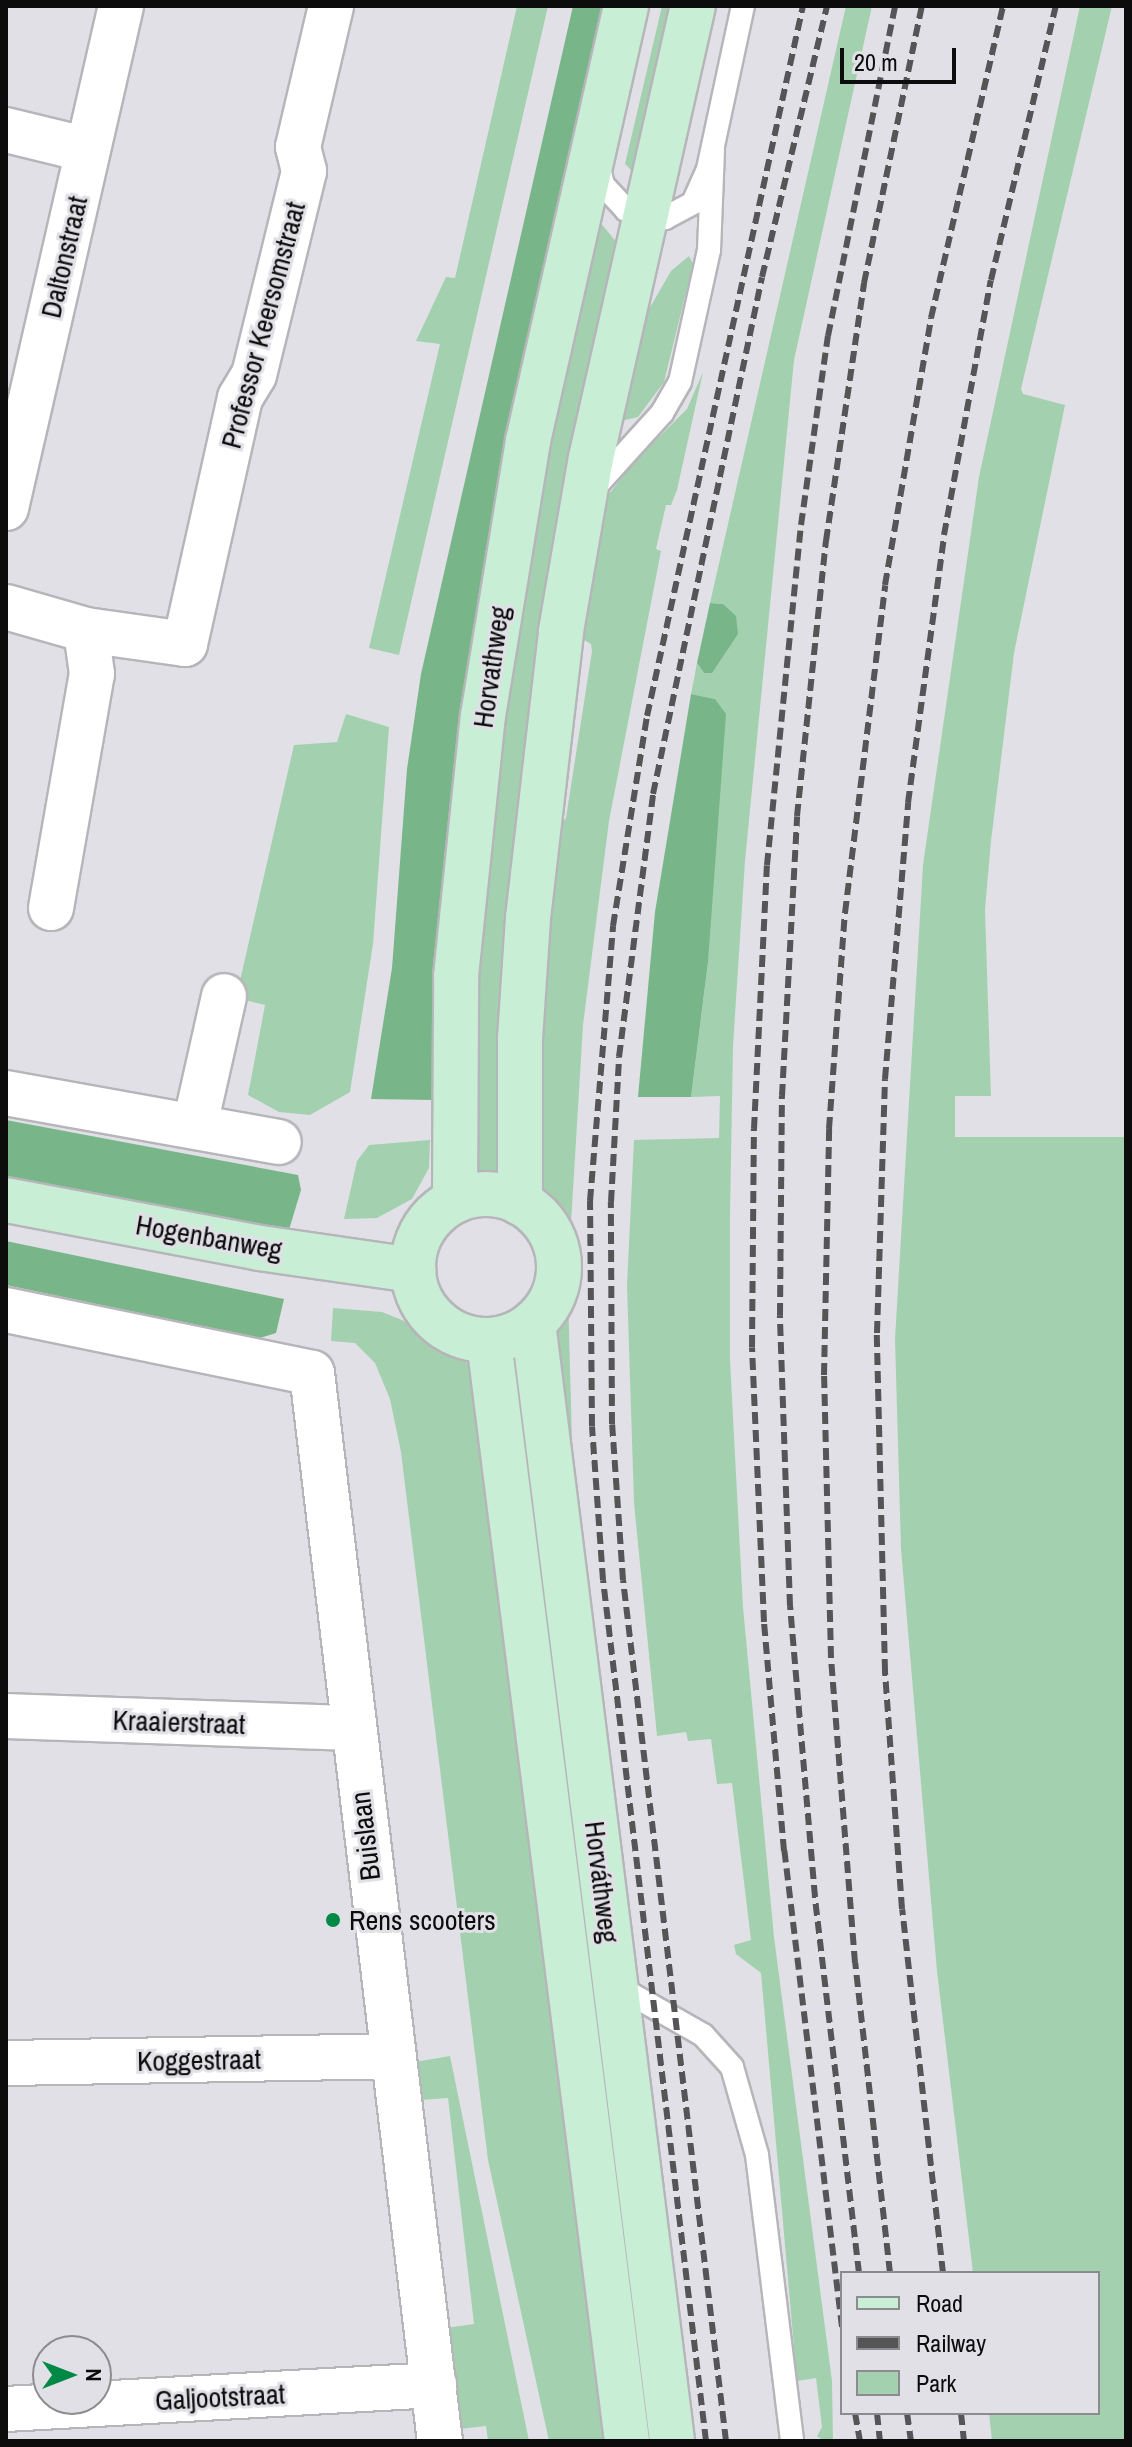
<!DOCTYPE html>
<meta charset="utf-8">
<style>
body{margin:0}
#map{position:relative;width:1132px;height:2447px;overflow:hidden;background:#e1e0e6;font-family:"Archivo Narrow",sans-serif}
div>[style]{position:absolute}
.green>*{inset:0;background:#a3d1af}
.forest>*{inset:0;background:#78b689}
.roads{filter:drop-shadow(2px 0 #b6b5ba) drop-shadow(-2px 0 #b6b5ba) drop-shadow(0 2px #b6b5ba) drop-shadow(0 -2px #b6b5ba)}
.lane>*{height:22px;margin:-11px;padding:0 11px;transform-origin:11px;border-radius:11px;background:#fff}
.street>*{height:44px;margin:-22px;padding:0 22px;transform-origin:22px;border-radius:22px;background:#fff}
.secondary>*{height:44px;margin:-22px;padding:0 22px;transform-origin:22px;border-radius:22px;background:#c8eed6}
.secondary>.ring{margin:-22px;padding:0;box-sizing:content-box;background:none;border:44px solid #c8eed6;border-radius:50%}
.rail>*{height:6px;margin-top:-3px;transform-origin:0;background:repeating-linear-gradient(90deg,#555558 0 12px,transparent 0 18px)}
.dots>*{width:22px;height:22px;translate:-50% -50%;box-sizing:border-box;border:4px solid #e1e0e6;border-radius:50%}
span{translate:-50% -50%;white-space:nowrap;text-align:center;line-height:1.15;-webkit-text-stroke:6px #e1e0e6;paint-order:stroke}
.street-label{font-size:28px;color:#0c0c0d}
.poi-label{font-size:28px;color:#0c0c0d}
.left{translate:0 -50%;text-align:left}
.frame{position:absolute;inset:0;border:8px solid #0c0c0d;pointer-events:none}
.legend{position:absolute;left:840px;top:2271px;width:260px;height:144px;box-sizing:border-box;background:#e1e0e6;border:2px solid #8c8b8f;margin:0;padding:10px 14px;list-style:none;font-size:24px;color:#0c0c0d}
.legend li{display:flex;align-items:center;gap:16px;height:40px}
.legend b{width:40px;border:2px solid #8c8b8f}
.north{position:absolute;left:32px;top:2335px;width:80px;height:80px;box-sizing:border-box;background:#e1e0e6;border:2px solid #8c8b8f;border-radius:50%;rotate:90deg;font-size:22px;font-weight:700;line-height:32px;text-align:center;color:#0c0c0d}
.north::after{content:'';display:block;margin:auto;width:28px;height:36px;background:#008946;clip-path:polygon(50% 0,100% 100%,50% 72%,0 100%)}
.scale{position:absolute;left:840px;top:48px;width:116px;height:36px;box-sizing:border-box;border:4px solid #0c0c0d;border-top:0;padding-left:10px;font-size:24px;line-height:28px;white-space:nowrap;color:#0c0c0d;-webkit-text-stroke:6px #e1e0e6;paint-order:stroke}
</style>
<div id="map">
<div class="green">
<div style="clip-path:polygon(517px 6px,548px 6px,399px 655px,369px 648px,440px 344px,416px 341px,446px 277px,455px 278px)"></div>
<div style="clip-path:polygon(662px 6px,677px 6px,635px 174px,625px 164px)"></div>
<div style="clip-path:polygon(846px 6px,872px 6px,794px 360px,745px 861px,733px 1046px,730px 1215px,730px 1360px,743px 1607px,774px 1937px,832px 2381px,833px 2441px,824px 2441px,817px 2436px,822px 2427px,816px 2378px,797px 2381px,761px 1973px,736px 1954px,734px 1945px,751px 1940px,732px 1783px,717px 1784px,711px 1739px,688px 1741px,686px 1732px,657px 1736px,634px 1503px,627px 1285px,634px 1140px,719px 1138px,720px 1096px,691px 1097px,708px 962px,715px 699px,691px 694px,697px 663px,704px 673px,723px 604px,710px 603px)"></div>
<div style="clip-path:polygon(1080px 6px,1112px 6px,1021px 389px,1023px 394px,1065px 405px,1014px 653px,991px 841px,985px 909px,991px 1096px,955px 1096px,955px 1137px,1126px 1137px,1126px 2441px,992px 2441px,989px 2413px,1098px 2413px,1098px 2273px,973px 2273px,937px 1971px,901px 1549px,895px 1339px,923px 865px,979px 477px)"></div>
<div style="clip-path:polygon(599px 221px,622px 249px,504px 1176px,471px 1176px,472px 1000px,526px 541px)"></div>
<div style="clip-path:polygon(689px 256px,693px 264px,664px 382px,638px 417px,621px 421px,630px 342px,671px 271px)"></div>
<div style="clip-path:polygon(703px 372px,677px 490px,671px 505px,666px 505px,656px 549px,661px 551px,609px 821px,583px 1025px,570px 1240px,535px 1180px,546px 841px,566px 818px,592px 651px,591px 644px,572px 633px,594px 513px,634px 462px,687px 409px)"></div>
<div style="clip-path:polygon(346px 714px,389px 727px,373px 944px,350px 1092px,310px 1115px,279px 1112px,248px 1095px,265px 1005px,236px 998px,294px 745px,337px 742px)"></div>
<div style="clip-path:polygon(430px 1140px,429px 1168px,412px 1199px,377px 1218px,344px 1219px,357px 1161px,369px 1145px)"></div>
<div style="clip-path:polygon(568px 1295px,572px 1440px,575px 1508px,553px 1324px)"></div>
<div style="clip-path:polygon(333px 1308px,382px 1312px,402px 1320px,460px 1353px,481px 1384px,612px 2441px,549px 2441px,488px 2160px,401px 1452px,390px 1399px,375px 1363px,355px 1343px,331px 1341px)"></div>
<div style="clip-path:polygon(450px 2056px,529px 2441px,488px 2441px,486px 2426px,459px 2429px,446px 2328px,474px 2324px,448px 2098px,420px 2100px,415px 2062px)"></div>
</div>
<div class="forest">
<div style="clip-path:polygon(573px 6px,614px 6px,432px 1100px,371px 1099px,392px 968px,407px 769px,421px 674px)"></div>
<div style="clip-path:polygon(710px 603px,723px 604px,736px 616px,738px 634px,712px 673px,704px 673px,697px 663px)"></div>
<div style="clip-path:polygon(691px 694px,715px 699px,726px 714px,708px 962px,691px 1097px,638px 1097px,655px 912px)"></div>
<div style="clip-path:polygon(6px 1120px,298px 1175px,301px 1190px,288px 1233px,6px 1177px)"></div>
<div style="clip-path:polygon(6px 1241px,284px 1299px,276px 1333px,260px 1338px,6px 1285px)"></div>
</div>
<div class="roads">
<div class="lane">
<div style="left:598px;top:162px;width:24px;rotate:78deg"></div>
<div style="left:603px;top:185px;width:34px;rotate:47deg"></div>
<div style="left:626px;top:210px;width:40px;rotate:12deg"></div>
<div style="left:665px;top:218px;width:32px;rotate:-28deg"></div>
<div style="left:693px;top:203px;width:37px;rotate:-66deg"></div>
<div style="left:708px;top:169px;width:167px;rotate:-77.9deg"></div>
<div style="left:595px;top:487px;width:100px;rotate:-47.8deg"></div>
<div style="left:662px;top:413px;width:36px;rotate:-60deg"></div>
<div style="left:680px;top:382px;width:135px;rotate:-77.6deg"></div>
<div style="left:709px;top:250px;width:100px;rotate:-87.7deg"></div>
<div style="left:615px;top:1985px;width:101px;rotate:29.6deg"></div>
<div style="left:703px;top:2035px;width:43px;rotate:47.8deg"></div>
<div style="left:732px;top:2067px;width:91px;rotate:74.1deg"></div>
<div style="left:757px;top:2155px;width:288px;rotate:83deg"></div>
</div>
<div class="street">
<div style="left:6px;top:130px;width:84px;rotate:13.7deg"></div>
<div style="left:6px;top:508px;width:515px;rotate:-77.1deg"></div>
<div style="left:6px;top:607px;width:83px;rotate:16deg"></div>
<div style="left:86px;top:630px;width:100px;rotate:8deg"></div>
<div style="left:185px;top:644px;width:252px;rotate:-77.4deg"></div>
<div style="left:240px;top:398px;width:27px;rotate:-59deg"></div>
<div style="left:254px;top:375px;width:210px;rotate:-76.2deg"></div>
<div style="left:304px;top:171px;width:25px;rotate:-104deg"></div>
<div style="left:298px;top:147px;width:145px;rotate:-76.8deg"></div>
<div style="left:51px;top:908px;width:238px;rotate:-80.1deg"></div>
<div style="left:92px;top:674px;width:44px;rotate:-97.8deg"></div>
<div style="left:6px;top:1093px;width:277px;rotate:10.2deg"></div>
<div style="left:195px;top:1125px;width:132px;rotate:-77.3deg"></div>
<div style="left:6px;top:1310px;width:312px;rotate:11.6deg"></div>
<div style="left:312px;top:1373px;width:1076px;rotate:83.17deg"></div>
<div style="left:6px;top:1716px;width:347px;rotate:2deg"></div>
<div style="left:6px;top:2063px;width:386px;rotate:-1deg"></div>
<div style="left:6px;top:2409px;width:429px;rotate:-3.2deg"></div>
</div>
<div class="secondary">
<div class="ring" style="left:413px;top:1194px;width:102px;height:102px"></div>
<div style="left:6px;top:1200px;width:258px;rotate:10.7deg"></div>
<div style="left:260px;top:1248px;width:155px;rotate:8.2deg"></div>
<div style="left:455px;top:1201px;width:225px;rotate:-89.7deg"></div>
<div style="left:456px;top:976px;width:261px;rotate:-84.1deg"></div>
<div style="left:483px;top:716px;width:279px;rotate:-80.7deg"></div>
<div style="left:528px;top:441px;width:446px;rotate:-77.3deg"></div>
<div style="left:520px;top:1203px;width:164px;rotate:-90deg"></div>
<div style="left:520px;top:1039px;width:121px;rotate:-86.2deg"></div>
<div style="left:528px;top:918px;width:289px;rotate:-83.4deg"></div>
<div style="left:561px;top:631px;width:176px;rotate:-80.2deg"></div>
<div style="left:591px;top:458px;width:463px;rotate:-77.3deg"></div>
<div style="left:533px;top:1323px;width:1127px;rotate:82.91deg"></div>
<div style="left:489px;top:1341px;width:1109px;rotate:82.85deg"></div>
</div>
</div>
<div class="rail">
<div style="left:859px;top:2273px;width:379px;rotate:-96.7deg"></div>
<div style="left:815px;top:1897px;width:292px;rotate:-94.9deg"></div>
<div style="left:790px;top:1606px;width:291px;rotate:-92deg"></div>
<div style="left:780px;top:1315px;width:219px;rotate:-89.5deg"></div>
<div style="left:782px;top:1096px;width:280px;rotate:-86.9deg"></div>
<div style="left:797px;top:816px;width:277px;rotate:-84deg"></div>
<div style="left:826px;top:541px;width:261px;rotate:-81.6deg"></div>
<div style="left:864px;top:283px;width:283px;rotate:-78.2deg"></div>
<div style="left:890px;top:2273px;width:312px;rotate:-96.4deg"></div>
<div style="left:855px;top:1963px;width:306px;rotate:-94.5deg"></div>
<div style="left:831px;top:1658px;width:283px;rotate:-91.4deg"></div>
<div style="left:824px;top:1375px;width:246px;rotate:-88.8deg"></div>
<div style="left:829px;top:1129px;width:217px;rotate:-85.8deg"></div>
<div style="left:845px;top:913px;width:330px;rotate:-83deg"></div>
<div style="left:885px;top:585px;width:271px;rotate:-80.2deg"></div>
<div style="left:931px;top:318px;width:320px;rotate:-77deg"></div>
<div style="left:943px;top:2273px;width:366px;rotate:-96.4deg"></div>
<div style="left:902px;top:1909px;width:239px;rotate:-94.1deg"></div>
<div style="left:885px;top:1671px;width:338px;rotate:-91.4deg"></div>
<div style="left:877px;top:1333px;width:254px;rotate:-88.2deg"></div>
<div style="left:885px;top:1079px;width:277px;rotate:-85.2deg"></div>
<div style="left:908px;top:803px;width:270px;rotate:-82.3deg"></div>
<div style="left:944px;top:535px;width:259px;rotate:-79.6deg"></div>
<div style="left:991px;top:280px;width:282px;rotate:-76.7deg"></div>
<div style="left:842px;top:2327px;width:480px;rotate:-96.9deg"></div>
<div style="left:784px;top:1851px;width:230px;rotate:-95deg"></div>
<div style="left:764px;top:1622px;width:275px;rotate:-92.5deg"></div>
<div style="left:752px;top:1347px;width:218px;rotate:-89.5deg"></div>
<div style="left:754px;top:1129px;width:264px;rotate:-87.2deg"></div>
<div style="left:767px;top:865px;width:342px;rotate:-84.3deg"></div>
<div style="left:801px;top:525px;width:191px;rotate:-81.9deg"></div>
<div style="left:828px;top:336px;width:337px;rotate:-78.5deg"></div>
<div style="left:855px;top:2413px;width:28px;rotate:80deg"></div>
<div style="left:877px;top:2413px;width:28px;rotate:84deg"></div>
<div style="left:907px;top:2413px;width:28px;rotate:82deg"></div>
<div style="left:961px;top:2413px;width:28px;rotate:84deg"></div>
<div style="left:706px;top:2441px;width:867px;rotate:-96.82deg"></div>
<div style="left:603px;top:1580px;width:154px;rotate:-94.1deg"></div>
<div style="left:592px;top:1426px;width:225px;rotate:-90.5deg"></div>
<div style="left:590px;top:1201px;width:276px;rotate:-85.2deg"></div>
<div style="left:613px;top:926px;width:213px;rotate:-80.8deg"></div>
<div style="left:647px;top:716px;width:727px;rotate:-77.61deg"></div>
<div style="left:726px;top:2441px;width:867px;rotate:-96.82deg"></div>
<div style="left:623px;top:1580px;width:156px;rotate:-94deg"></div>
<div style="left:612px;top:1424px;width:222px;rotate:-90.3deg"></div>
<div style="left:611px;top:1202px;width:145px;rotate:-86.8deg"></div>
<div style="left:619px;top:1057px;width:265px;rotate:-82.6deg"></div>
<div style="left:653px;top:794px;width:528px;rotate:-78.09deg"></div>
<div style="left:762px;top:277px;width:279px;rotate:-76.5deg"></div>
</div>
<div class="dots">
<div style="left:333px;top:1920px;background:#008946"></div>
</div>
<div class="street-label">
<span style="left:64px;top:257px;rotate:-77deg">Daltonstraat</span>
<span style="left:263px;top:325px;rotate:-75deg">Professor Keersomstraat</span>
<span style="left:491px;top:667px;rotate:-82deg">Horvathweg</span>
<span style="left:209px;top:1237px;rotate:10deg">Hogenbanweg</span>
<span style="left:179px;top:1722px;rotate:2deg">Kraaierstraat</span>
<span style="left:365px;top:1836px;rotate:-97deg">Buislaan</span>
<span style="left:602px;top:1882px;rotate:83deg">Horváthweg</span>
<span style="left:199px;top:2060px;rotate:-1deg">Koggestraat</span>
<span style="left:220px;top:2397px;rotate:-3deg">Galjootstraat</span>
</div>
<div class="poi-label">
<span class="left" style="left:349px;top:1920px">Rens scooters</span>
</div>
<div class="frame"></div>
<ul class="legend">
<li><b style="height:10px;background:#c8eed6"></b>Road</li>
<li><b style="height:10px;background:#555558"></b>Railway</li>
<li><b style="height:22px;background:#a3d1af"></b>Park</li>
</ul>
<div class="north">N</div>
<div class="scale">20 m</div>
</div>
